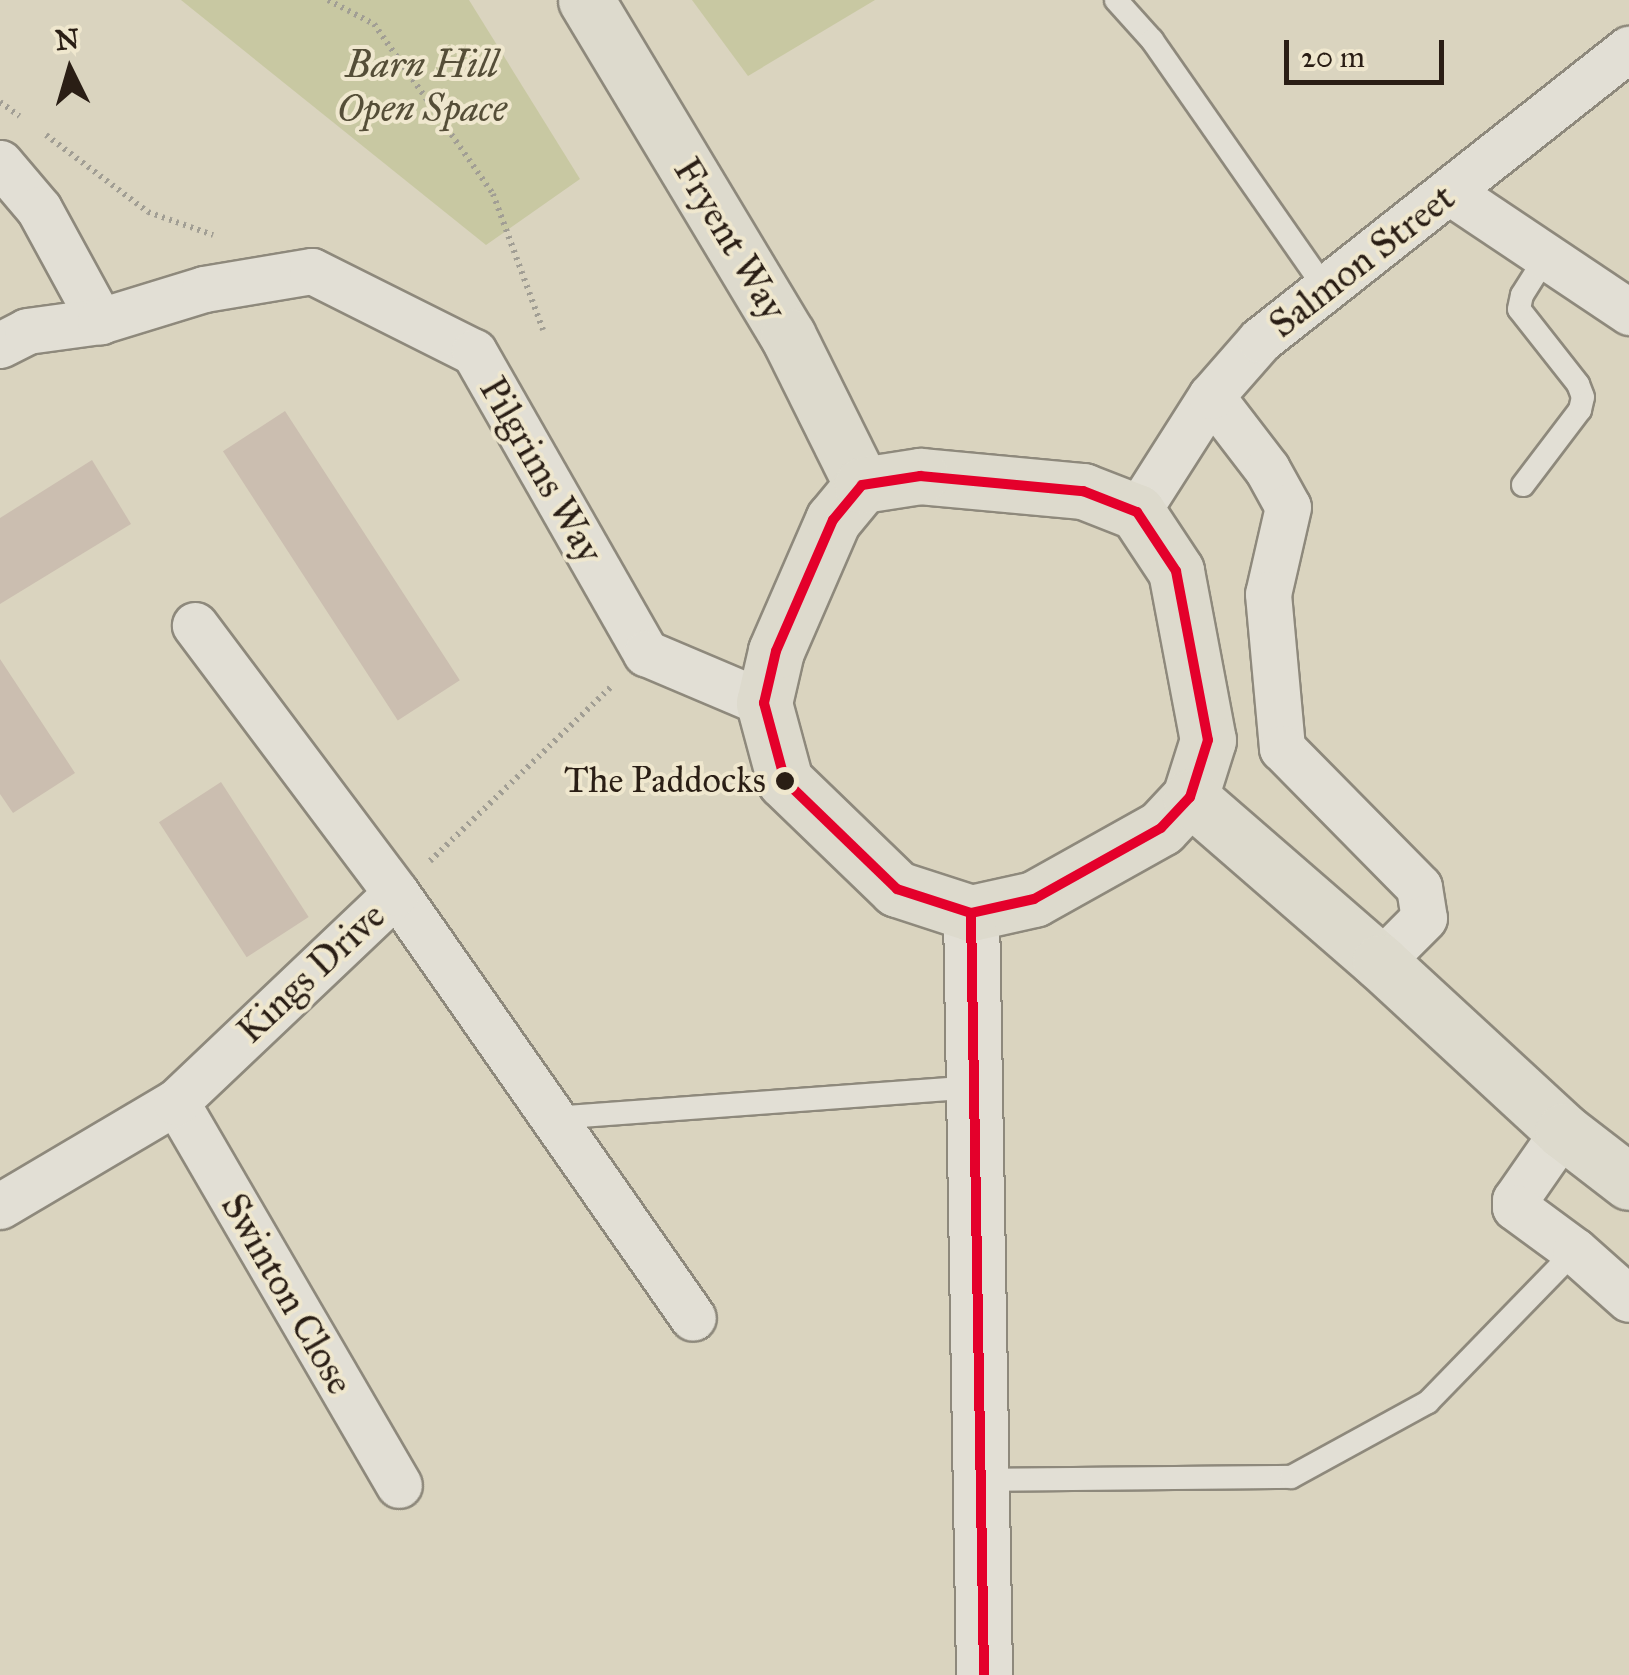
<!DOCTYPE html>
<style>
body{margin:0}
#map{position:relative;width:1629px;height:1675px;overflow:hidden;background:#dad4bf;font-family:"IM FELL Great Primer",serif}
div>[style]{position:absolute}
.green>*{inset:0;background:#c8c8a2}
.building>*{inset:0;background:#cbbeb0;transform-origin:0 0}
.path>*{height:6px;margin-top:-3px;transform-origin:0;background:repeating-linear-gradient(90deg,#a19e94 0 2.5px,transparent 0 7.5px)}
.roads{filter:drop-shadow(2px 0 #8e897c) drop-shadow(-2px 0 #8e897c) drop-shadow(0 2px #8e897c) drop-shadow(0 -2px #8e897c)}
.service>*{height:22px;margin:-11px;padding:0 11px;transform-origin:11px;border-radius:11px;background:#e2dfd5}
.minor>*{height:45px;margin:-22.5px;padding:0 22.5px;transform-origin:22.5px;border-radius:22.5px;background:#e2dfd5}
.tertiary>*{height:55px;margin:-27.5px;padding:0 27.5px;transform-origin:27.5px;border-radius:27.5px;background:#e2dfd5}
.primary>*{height:55px;margin:-27.5px;padding:0 27.5px;transform-origin:27.5px;border-radius:27.5px;background:#dddacd}
.bus-1>*{height:10px;margin:-5px;padding:0 5px;transform-origin:5px;border-radius:5px;background:#e4002b}
.dots>*{width:28px;height:28px;translate:-50% -50%;box-sizing:border-box;border:5px solid #efe7ce;border-radius:50%}
span{translate:-50% -50%;white-space:nowrap;text-align:center;line-height:1.15;-webkit-text-stroke:8px #efe7ce;paint-order:stroke}
.bus-label{font-size:36px;color:#2a1e15}
.right{translate:-100% -50%;text-align:right}
.park-label{font-size:38px;color:#554e38;font-style:italic}
.street-label{font-size:38px;color:#2a1e15}
.north{position:absolute;left:20px;top:20px;width:100px;height:100px;-webkit-text-stroke:8px #efe7ce;paint-order:stroke;rotate:355deg;font-size:28px;font-weight:700;line-height:40px;text-align:center;color:#2a1e15}
.north::after{content:'';display:block;margin:auto;width:35px;height:45px;background:#2a1e15;clip-path:polygon(50% 0,100% 100%,50% 72%,0 100%)}
.scale{position:absolute;left:1284px;top:40px;width:160px;height:45px;box-sizing:border-box;border:5px solid #2a1e15;border-top:0;padding-left:12px;font-size:30px;line-height:35px;white-space:nowrap;color:#2a1e15;-webkit-text-stroke:8px #efe7ce;paint-order:stroke}
</style>
<div id="map">
<div class="green">
<div style="clip-path:polygon(181px 0,469px 0,580px 179px,486px 245px)"></div>
<div style="clip-path:polygon(692px 0,875px 0,748px 76px)"></div>
</div>
<div class="building">
<div style="left:285px;top:411px;width:321px;height:74px;rotate:57deg"></div>
<div style="clip-path:polygon(92px 460px,131px 524px,0 604px,0 518px)"></div>
<div style="clip-path:polygon(0 659px,75px 773px,13px 813px,0 794px)"></div>
<div style="left:221px;top:782px;width:161px;height:74px;rotate:57deg"></div>
</div>
<div class="path">
<div style="left:328px;top:0;width:52px;rotate:27.6deg"></div>
<div style="left:374px;top:24px;width:208px;rotate:55deg"></div>
<div style="left:493px;top:194px;width:145px;rotate:69.8deg"></div>
<div style="left:0;top:102px;width:24px;rotate:36deg"></div>
<div style="left:46px;top:135px;width:128px;rotate:37deg"></div>
<div style="left:148px;top:212px;width:69px;rotate:19.5deg"></div>
<div style="left:430px;top:861px;width:252px;rotate:-43.9deg"></div>
</div>
<div class="roads">
<div class="service">
<div style="left:1116px;top:0;width:54px;rotate:48deg"></div>
<div style="left:1152px;top:40px;width:304px;rotate:55.1deg"></div>
<div style="left:1523px;top:485px;width:94px;rotate:-52.8deg"></div>
<div style="left:1580px;top:410px;width:13px;rotate:-77deg"></div>
<div style="left:1583px;top:397px;width:14px;rotate:-111deg"></div>
<div style="left:1578px;top:384px;width:95px;rotate:-128.2deg"></div>
<div style="left:1519px;top:309px;width:14px;rotate:-78deg"></div>
<div style="left:1522px;top:295px;width:45px;rotate:-57.7deg"></div>
<div style="left:554px;top:1118px;width:422px;rotate:-4.2deg"></div>
<div style="left:982px;top:1480px;width:309px;rotate:-0.6deg"></div>
<div style="left:1291px;top:1477px;width:156px;rotate:-28.7deg"></div>
<div style="left:1428px;top:1402px;width:211px;rotate:-45.8deg"></div>
</div>
<div class="minor">
<div style="left:0;top:163px;width:60px;rotate:49.7deg"></div>
<div style="left:39px;top:209px;width:128px;rotate:61.4deg"></div>
<div style="left:1450px;top:192px;width:216px;rotate:33.8deg"></div>
<div style="left:0;top:345px;width:30px;rotate:-27deg"></div>
<div style="left:27px;top:331px;width:74px;rotate:-7.8deg"></div>
<div style="left:100px;top:321px;width:109px;rotate:-17.1deg"></div>
<div style="left:204px;top:289px;width:109px;rotate:-9.5deg"></div>
<div style="left:312px;top:271px;width:181px;rotate:26.6deg"></div>
<div style="left:474px;top:352px;width:347px;rotate:60.3deg"></div>
<div style="left:646px;top:653px;width:128px;rotate:23deg"></div>
<div style="left:1211px;top:396px;width:92px;rotate:52.5deg"></div>
<div style="left:1267px;top:469px;width:43px;rotate:61.1deg"></div>
<div style="left:1288px;top:507px;width:89px;rotate:102.9deg"></div>
<div style="left:1268px;top:594px;width:155px;rotate:84.8deg"></div>
<div style="left:1282px;top:748px;width:195px;rotate:45.4deg"></div>
<div style="left:1419px;top:887px;width:31px;rotate:81deg"></div>
<div style="left:1424px;top:918px;width:62px;rotate:135deg"></div>
<div style="left:1137px;top:512px;width:138px;rotate:-57.5deg"></div>
<div style="left:1211px;top:396px;width:74px;rotate:-48.8deg"></div>
<div style="left:1260px;top:340px;width:470px;rotate:-38.3deg"></div>
<div style="left:396px;top:893px;width:518px;rotate:55.05deg"></div>
<div style="left:176px;top:1102px;width:443px;rotate:59.8deg"></div>
<div style="left:1563px;top:1131px;width:84px;rotate:124.8deg"></div>
<div style="left:1515px;top:1200px;width:7px;rotate:90deg"></div>
<div style="left:1515px;top:1207px;width:74px;rotate:36.3deg"></div>
<div style="left:1575px;top:1251px;width:72px;rotate:41.6deg"></div>
<div style="left:0;top:1206px;width:204px;rotate:-30.6deg"></div>
<div style="left:176px;top:1102px;width:303px;rotate:-43.5deg"></div>
<div style="left:396px;top:893px;width:335px;rotate:-126.9deg"></div>
</div>
<div class="tertiary">
<div style="left:971px;top:913px;width:762px;rotate:89.02deg"></div>
</div>
<div class="primary">
<div style="left:586px;top:0;width:392px;rotate:59deg"></div>
<div style="left:788px;top:336px;width:166px;rotate:63.6deg"></div>
<div style="left:920px;top:476px;width:164px;rotate:5.3deg"></div>
<div style="left:1083px;top:491px;width:58px;rotate:21.3deg"></div>
<div style="left:1137px;top:512px;width:71px;rotate:56.5deg"></div>
<div style="left:1176px;top:571px;width:172px;rotate:79.3deg"></div>
<div style="left:1208px;top:740px;width:60px;rotate:107.5deg"></div>
<div style="left:1190px;top:797px;width:42px;rotate:133.1deg"></div>
<div style="left:1161px;top:828px;width:145px;rotate:150.8deg"></div>
<div style="left:1034px;top:899px;width:65px;rotate:167.5deg"></div>
<div style="left:971px;top:913px;width:78px;rotate:-162deg"></div>
<div style="left:897px;top:889px;width:156px;rotate:-136deg"></div>
<div style="left:785px;top:781px;width:81px;rotate:-105.1deg"></div>
<div style="left:764px;top:703px;width:53px;rotate:-77deg"></div>
<div style="left:776px;top:651px;width:143px;rotate:-66.5deg"></div>
<div style="left:833px;top:520px;width:45px;rotate:-50.4deg"></div>
<div style="left:862px;top:485px;width:59px;rotate:-8.8deg"></div>
<div style="left:1190px;top:797px;width:252px;rotate:41deg"></div>
<div style="left:1380px;top:962px;width:249px;rotate:42.7deg"></div>
<div style="left:1563px;top:1131px;width:83px;rotate:37.7deg"></div>
</div>
</div>
<div class="bus-1">
<div style="left:920px;top:476px;width:164px;rotate:5.3deg"></div>
<div style="left:1083px;top:491px;width:58px;rotate:21.3deg"></div>
<div style="left:1137px;top:512px;width:71px;rotate:56.5deg"></div>
<div style="left:1176px;top:571px;width:172px;rotate:79.3deg"></div>
<div style="left:1208px;top:740px;width:60px;rotate:107.5deg"></div>
<div style="left:1190px;top:797px;width:42px;rotate:133.1deg"></div>
<div style="left:1161px;top:828px;width:145px;rotate:150.8deg"></div>
<div style="left:1034px;top:899px;width:65px;rotate:167.5deg"></div>
<div style="left:971px;top:913px;width:78px;rotate:-162deg"></div>
<div style="left:897px;top:889px;width:156px;rotate:-136deg"></div>
<div style="left:785px;top:781px;width:81px;rotate:-105.1deg"></div>
<div style="left:764px;top:703px;width:53px;rotate:-77deg"></div>
<div style="left:776px;top:651px;width:143px;rotate:-66.5deg"></div>
<div style="left:833px;top:520px;width:45px;rotate:-50.4deg"></div>
<div style="left:862px;top:485px;width:59px;rotate:-8.8deg"></div>
<div style="left:971px;top:913px;width:762px;rotate:89.02deg"></div>
</div>
<div class="dots">
<div style="left:785px;top:781px;background:#2a1e15"></div>
</div>
<div class="bus-label">
<span class="right" style="left:766px;top:781px">The Paddocks</span>
</div>
<div class="park-label">
<span style="left:422px;top:87px">Barn Hill<br>Open Space</span>
</div>
<div class="street-label">
<span style="left:730px;top:239px;rotate:59deg">Fryent Way</span>
<span style="left:1362px;top:261px;rotate:-38deg">Salmon Street</span>
<span style="left:541px;top:470px;rotate:60deg">Pilgrims Way</span>
<span style="left:311px;top:973px;rotate:-43deg">Kings Drive</span>
<span style="left:287px;top:1294px;rotate:60deg">Swinton Close</span>
</div>
<div class="north">N</div>
<div class="scale">20 m</div>
</div>
